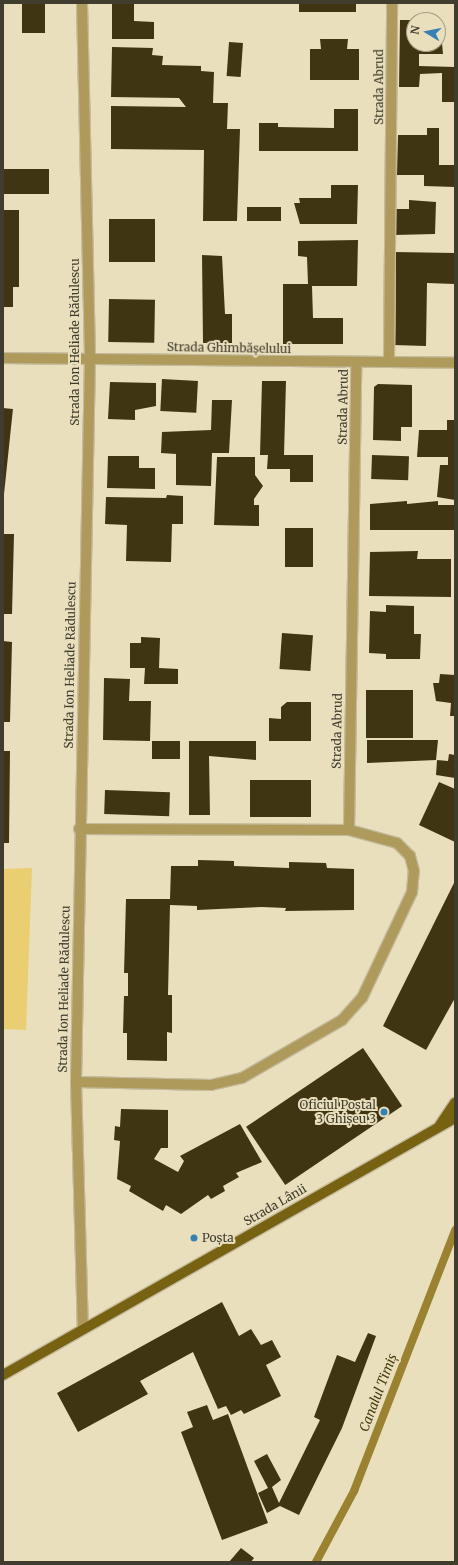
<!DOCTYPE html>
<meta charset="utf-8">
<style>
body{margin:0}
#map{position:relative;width:458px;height:1565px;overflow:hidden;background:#e9dfbd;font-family:Merriweather,serif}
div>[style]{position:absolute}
.green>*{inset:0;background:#eace72}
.stream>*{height:8px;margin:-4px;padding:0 4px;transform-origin:4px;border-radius:4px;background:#9a8231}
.building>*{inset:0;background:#3f3513;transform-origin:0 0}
.roads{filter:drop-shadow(1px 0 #c4bb9e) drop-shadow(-1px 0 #c4bb9e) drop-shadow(0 1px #c4bb9e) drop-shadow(0 -1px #c4bb9e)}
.minor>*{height:10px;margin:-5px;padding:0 5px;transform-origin:5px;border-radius:5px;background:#ae9b5c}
.major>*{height:10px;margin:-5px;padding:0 5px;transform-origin:5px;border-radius:5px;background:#776211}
.dots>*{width:11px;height:11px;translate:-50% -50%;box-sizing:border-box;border:2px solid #e9dfbd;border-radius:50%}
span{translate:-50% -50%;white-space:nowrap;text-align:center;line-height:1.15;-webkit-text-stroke:4px #e9dfbd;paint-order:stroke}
.street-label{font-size:12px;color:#403c2e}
.poi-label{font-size:12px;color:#403c2e}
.right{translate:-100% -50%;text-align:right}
.left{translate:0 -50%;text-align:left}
.water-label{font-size:13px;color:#493d0f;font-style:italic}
.frame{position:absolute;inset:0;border:4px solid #403c2e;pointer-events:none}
.north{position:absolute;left:406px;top:12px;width:40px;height:40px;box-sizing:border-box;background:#e9dfbd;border:1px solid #a59e84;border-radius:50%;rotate:280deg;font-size:11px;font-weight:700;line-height:16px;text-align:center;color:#403c2e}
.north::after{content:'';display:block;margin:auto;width:14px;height:18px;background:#3780b4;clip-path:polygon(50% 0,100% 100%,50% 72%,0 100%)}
</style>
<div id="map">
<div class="green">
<div style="clip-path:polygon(32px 868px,26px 1030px,3px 1029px,3px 869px)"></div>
</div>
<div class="stream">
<div style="left:316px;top:1562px;width:81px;rotate:-61.8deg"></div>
<div style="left:354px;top:1491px;width:280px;rotate:-68.8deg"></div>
</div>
<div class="building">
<div style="left:22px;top:3px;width:23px;height:30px"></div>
<div style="clip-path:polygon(112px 3px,134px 3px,134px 21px,154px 22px,154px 39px,112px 39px)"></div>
<div style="left:299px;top:3px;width:57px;height:9px"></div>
<div style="clip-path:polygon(400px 20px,414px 20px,414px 44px,438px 44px,440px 21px,443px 54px,419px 54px,419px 66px,455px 67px,455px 102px,442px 102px,442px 73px,420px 74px,419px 87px,399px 87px)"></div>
<div style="clip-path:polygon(320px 39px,348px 39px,347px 49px,359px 49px,359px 80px,310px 80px,310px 49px,321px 49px)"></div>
<div style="left:229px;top:42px;width:14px;height:34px;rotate:4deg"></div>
<div style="clip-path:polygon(112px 47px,153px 48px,152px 55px,163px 56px,162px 65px,201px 66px,201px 71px,214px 72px,213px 103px,228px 103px,227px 129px,240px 129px,237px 221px,203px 221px,204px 150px,111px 149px,111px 106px,186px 107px,179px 98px,111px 97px)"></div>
<div style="clip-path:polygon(334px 109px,358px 109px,358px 151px,259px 151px,259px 123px,278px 123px,278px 127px,334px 128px)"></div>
<div style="clip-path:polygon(427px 128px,439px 128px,439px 165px,455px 165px,455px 187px,424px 186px,424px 175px,397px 175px,398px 135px,427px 135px)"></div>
<div style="left:3px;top:169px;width:46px;height:25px"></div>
<div style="clip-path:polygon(331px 185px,358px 185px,357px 224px,300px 224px,294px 203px,300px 203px,299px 198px,331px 198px)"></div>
<div style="clip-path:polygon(409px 200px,436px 202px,435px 234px,394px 235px,394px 209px,409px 209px)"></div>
<div style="left:247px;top:207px;width:34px;height:14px"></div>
<div style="clip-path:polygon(3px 210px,19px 210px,19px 287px,13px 287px,13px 307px,3px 307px)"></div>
<div style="left:109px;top:219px;width:46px;height:43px"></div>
<div style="clip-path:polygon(358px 240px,357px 286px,312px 286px,313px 318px,343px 318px,343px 344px,283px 344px,283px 284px,308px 284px,307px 257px,298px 256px,298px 241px)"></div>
<div style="clip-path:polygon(394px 252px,455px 253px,455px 284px,427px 283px,426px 346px,393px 345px)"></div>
<div style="clip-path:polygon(202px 255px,222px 256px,225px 314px,232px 314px,232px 343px,203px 343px)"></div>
<div style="left:109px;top:299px;width:46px;height:43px;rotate:1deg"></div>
<div style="left:162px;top:379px;width:36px;height:32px;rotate:3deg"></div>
<div style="clip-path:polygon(262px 381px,286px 381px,284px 455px,313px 455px,313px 482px,290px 482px,290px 469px,267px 469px,268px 455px,260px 455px)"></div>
<div style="clip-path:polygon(110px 382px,156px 383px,156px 406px,135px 410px,135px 420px,108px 419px)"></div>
<div style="clip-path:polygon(378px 384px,412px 385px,412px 427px,401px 427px,401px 441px,373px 440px,374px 387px)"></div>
<div style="clip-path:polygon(212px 400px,232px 400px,229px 453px,212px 453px,211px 486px,176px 485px,176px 454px,161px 453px,162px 432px,211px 430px)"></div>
<div style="left:3px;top:408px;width:10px;height:97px;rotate:6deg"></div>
<div style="clip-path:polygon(447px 420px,455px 420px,455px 500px,437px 497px,440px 465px,448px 465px,448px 457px,417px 457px,419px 430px,447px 430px)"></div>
<div style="left:372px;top:455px;width:37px;height:24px;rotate:2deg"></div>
<div style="clip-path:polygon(108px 456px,139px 456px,139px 468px,155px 468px,155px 489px,107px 488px)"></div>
<div style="clip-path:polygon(217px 457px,255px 457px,255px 475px,263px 486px,254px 499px,254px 505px,259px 505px,259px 526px,214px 525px)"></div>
<div style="clip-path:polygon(167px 495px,183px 496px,183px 524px,172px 524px,171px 562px,126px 561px,127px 525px,105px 524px,106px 497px,166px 498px)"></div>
<div style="clip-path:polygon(407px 501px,407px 504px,438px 501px,438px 505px,455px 505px,455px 530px,370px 530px,370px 504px)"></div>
<div style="left:285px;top:528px;width:28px;height:39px"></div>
<div style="clip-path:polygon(3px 534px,14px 534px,12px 614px,3px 614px)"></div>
<div style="clip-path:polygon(418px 551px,417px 559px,451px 559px,451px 597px,369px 596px,370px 552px)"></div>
<div style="clip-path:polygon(386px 605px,414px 606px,414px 634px,421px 634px,420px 659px,386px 659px,386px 654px,369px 653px,370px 611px,386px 612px)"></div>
<div style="left:282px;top:633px;width:31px;height:36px;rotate:4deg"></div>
<div style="clip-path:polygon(141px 637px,160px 638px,159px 668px,178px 669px,178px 684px,144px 684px,145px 668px,130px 668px,130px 643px,141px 643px)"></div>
<div style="clip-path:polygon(3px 641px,12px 642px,10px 722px,3px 722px)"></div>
<div style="clip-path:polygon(440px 674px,455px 675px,455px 716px,450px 716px,451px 703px,436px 701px,433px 683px,439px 683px)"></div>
<div style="clip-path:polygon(104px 678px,130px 679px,129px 701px,151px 701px,150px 741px,103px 740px)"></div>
<div style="left:366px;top:690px;width:47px;height:48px"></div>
<div style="clip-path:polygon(287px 702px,311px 702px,311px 741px,269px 741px,269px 718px,281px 719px,281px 707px)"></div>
<div style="clip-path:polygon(367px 740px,438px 740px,436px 760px,367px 763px)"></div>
<div style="left:152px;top:741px;width:28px;height:18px"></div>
<div style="clip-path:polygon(189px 741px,256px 741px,256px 760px,209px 756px,210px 815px,189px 815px)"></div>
<div style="clip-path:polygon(3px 751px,10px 751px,9px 843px,3px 843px)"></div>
<div style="clip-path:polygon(449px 754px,455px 755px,455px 778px,436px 775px,437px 760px,448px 761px)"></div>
<div style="left:250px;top:780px;width:61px;height:37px"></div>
<div style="clip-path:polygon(439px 782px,455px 789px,455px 842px,419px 825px)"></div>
<div style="left:105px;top:790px;width:65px;height:24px;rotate:2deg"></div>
<div style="clip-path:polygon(198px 860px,234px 861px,234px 866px,289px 868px,289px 862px,326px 863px,327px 868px,354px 869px,354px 910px,285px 911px,286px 908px,262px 907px,197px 910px,197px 906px,170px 905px,168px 995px,172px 995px,172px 1033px,167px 1032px,167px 1061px,127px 1060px,127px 1033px,123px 1033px,124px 996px,128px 996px,128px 973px,124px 973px,126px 899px,170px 899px,171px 866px,198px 866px)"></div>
<div style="clip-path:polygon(455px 881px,455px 998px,426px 1050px,383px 1026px)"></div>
<div style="left:363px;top:1048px;width:70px;height:141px;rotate:56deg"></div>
<div style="clip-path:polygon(121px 1109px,168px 1110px,168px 1148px,161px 1148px,154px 1159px,178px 1172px,184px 1161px,180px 1156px,240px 1124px,262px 1162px,236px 1173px,239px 1177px,223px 1186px,225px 1191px,211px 1199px,208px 1195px,181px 1214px,166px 1205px,163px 1211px,129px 1191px,131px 1186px,117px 1179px,120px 1141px,114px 1140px,115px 1126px,120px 1127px)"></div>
<div style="clip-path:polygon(222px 1302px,239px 1336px,251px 1329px,261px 1345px,272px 1340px,281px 1357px,266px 1365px,281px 1396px,244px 1414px,241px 1410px,231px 1415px,226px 1406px,218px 1409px,193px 1352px,140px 1381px,148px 1394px,78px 1432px,57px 1393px)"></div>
<div style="clip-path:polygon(368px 1333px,376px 1336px,342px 1428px,299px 1515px,280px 1506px,267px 1513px,258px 1493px,268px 1488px,254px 1461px,267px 1454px,281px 1480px,272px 1487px,279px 1503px,320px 1420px,314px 1417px,337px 1355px,355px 1362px)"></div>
<div style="clip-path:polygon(207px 1405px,213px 1420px,228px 1414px,268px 1523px,222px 1540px,181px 1432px,193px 1427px,187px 1412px)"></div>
<div style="clip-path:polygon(241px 1548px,254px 1558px,251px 1562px,229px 1562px)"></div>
</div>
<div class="roads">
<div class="minor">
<div style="left:82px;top:3px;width:355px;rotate:88.7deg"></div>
<div style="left:90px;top:358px;width:724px;rotate:91.11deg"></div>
<div style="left:76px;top:1082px;width:246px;rotate:88.4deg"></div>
<div style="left:3px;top:358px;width:452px;rotate:0.6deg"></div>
<div style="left:389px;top:362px;width:359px;rotate:-89.5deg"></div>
<div style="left:79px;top:829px;width:270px;rotate:0.2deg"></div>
<div style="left:349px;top:830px;width:467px;rotate:-89.1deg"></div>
<div style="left:76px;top:1082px;width:135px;rotate:1.3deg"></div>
<div style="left:211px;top:1085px;width:32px;rotate:-13deg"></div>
<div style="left:242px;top:1078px;width:116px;rotate:-30.1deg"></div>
<div style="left:342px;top:1020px;width:30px;rotate:-48deg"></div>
<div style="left:362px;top:998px;width:117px;rotate:-64.7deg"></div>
<div style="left:412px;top:892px;width:21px;rotate:-85deg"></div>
<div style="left:414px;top:871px;width:16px;rotate:-105deg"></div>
<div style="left:410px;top:856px;width:18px;rotate:-135deg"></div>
<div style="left:397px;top:843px;width:50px;rotate:-164.8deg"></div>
</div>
<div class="major">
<div style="left:440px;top:1125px;width:27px;rotate:-56deg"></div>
<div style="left:3px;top:1375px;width:520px;rotate:-29.62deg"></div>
</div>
</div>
<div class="dots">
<div style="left:384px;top:1112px;background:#3780b4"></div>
<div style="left:194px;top:1238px;background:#3780b4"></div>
</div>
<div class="street-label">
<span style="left:379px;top:87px;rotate:-90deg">Strada Abrud</span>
<span style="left:75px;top:342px;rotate:-90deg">Strada Ion Heliade Rădulescu</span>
<span style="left:229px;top:348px;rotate:1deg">Strada Ghimbășelului</span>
<span style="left:343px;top:407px;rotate:-89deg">Strada Abrud</span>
<span style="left:70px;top:665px;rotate:-89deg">Strada Ion Heliade Rădulescu</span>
<span style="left:337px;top:731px;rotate:-89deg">Strada Abrud</span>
<span style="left:64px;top:989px;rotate:-89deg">Strada Ion Heliade Rădulescu</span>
<span style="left:275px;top:1205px;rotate:-30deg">Strada Lânii</span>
</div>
<div class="poi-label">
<span class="right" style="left:376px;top:1112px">Oficiul Poștal<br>3 Ghișeu 3</span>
<span class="left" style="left:202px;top:1238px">Poșta</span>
</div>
<div class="water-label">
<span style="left:379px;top:1393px;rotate:-69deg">Canalul Timiș</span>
</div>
<div class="frame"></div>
<div class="north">N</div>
</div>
